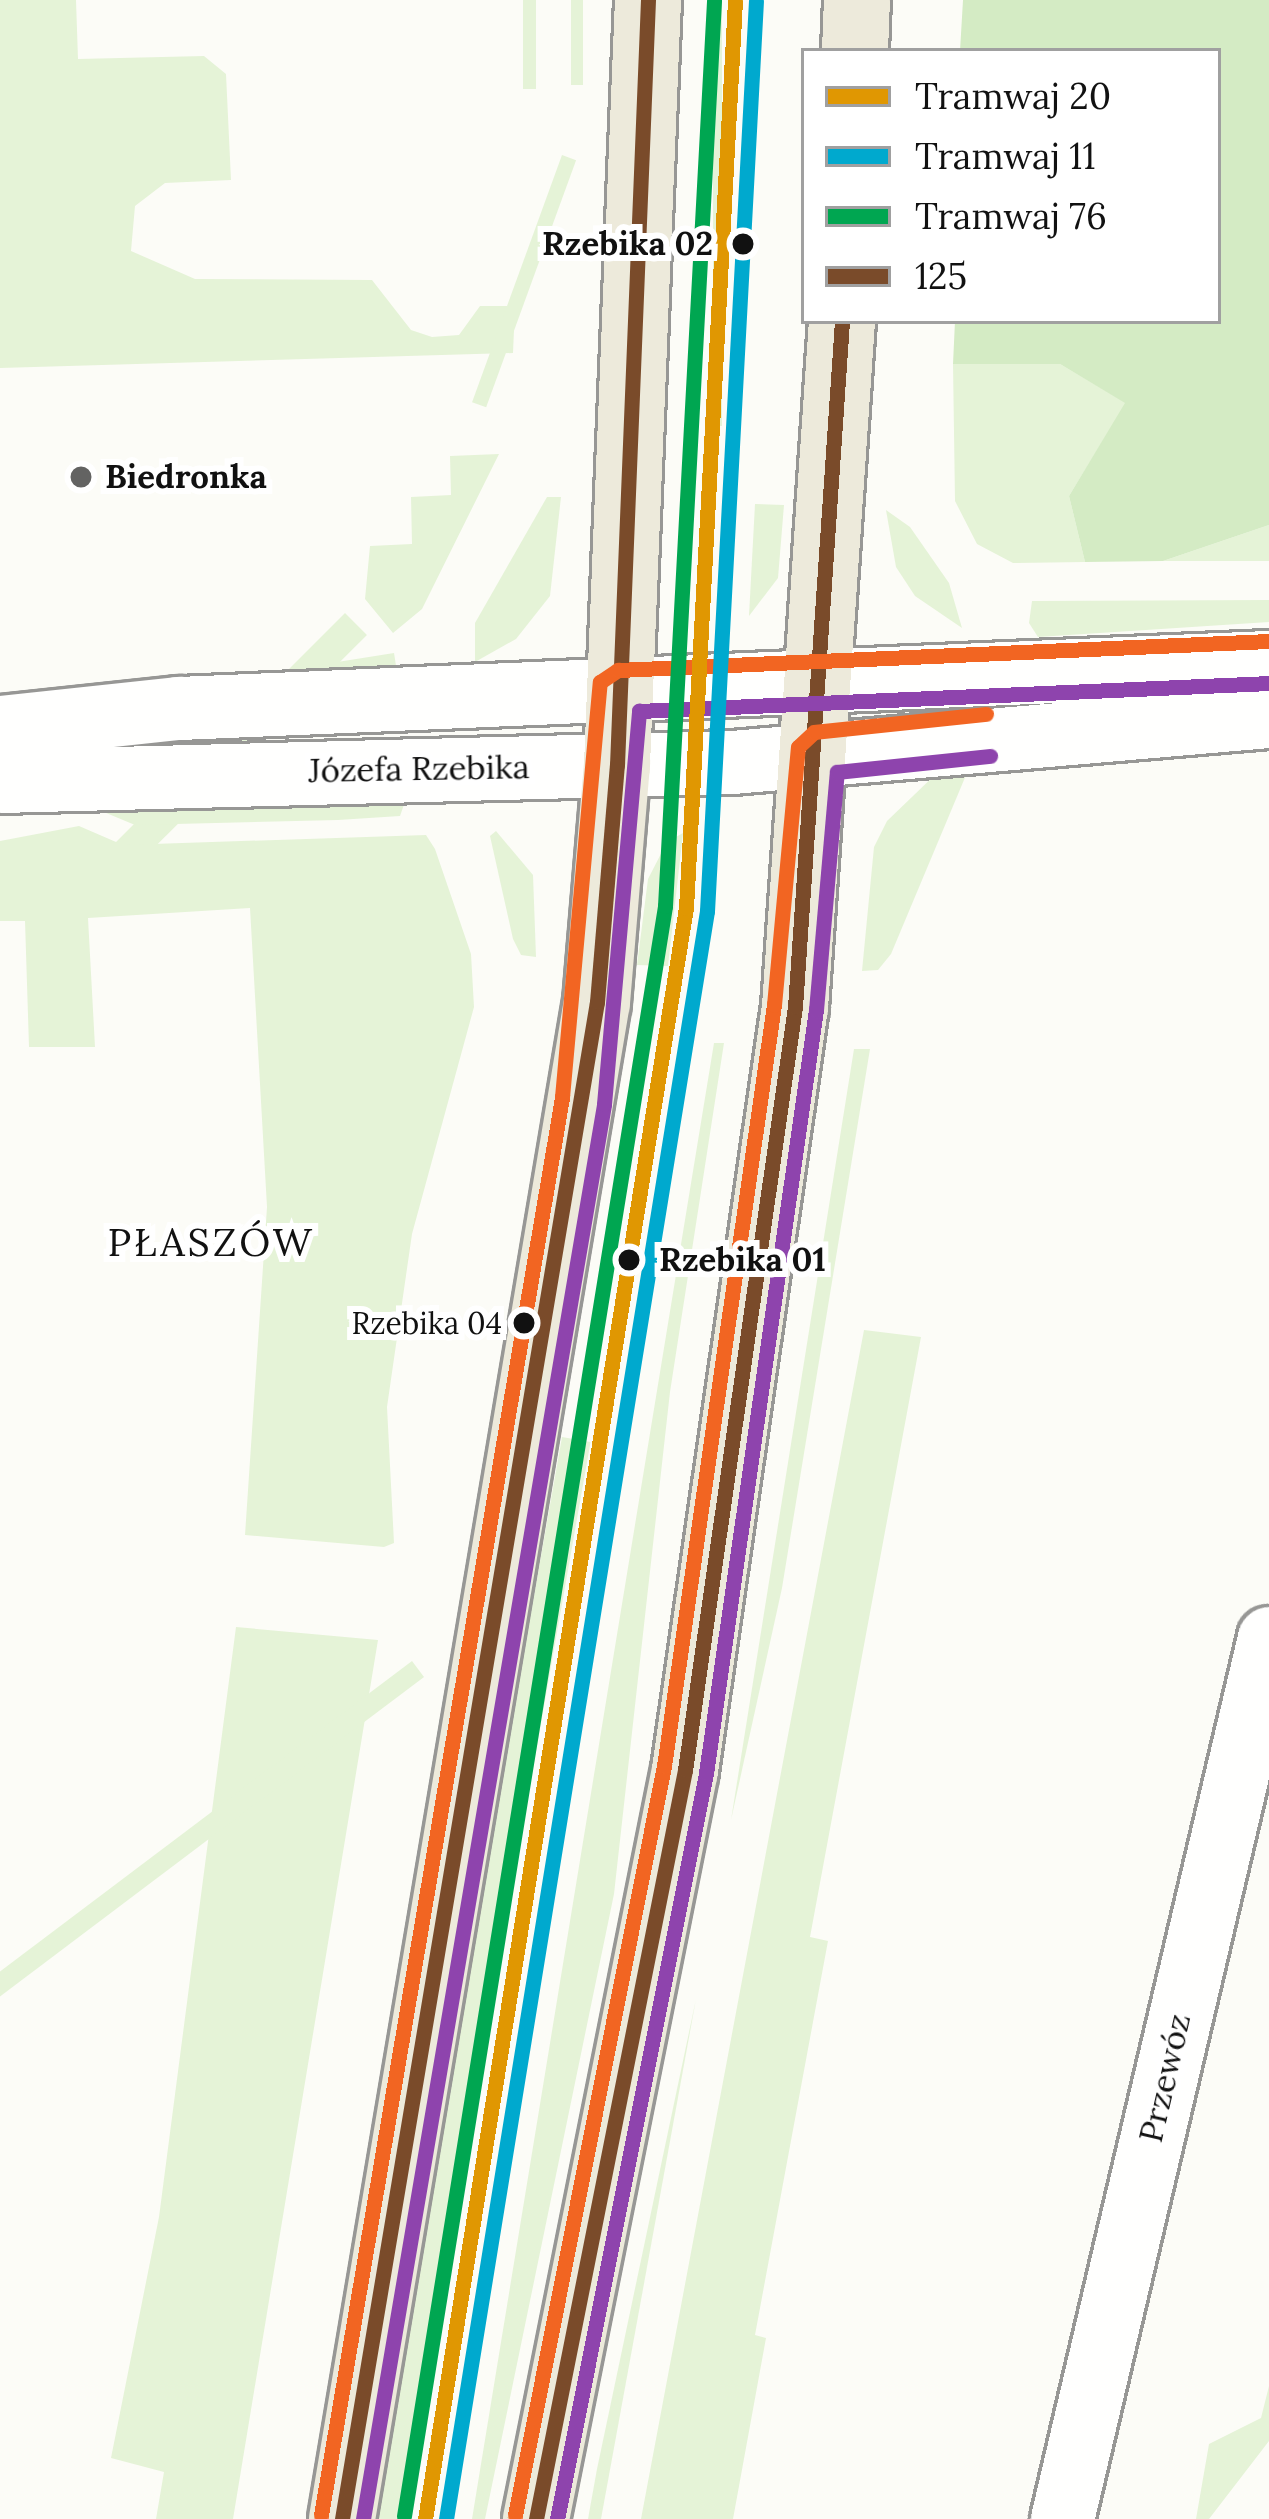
<!DOCTYPE html>
<meta charset="utf-8">
<style>
body{margin:0}
#map{position:relative;width:1269px;height:2519px;overflow:hidden;background:#fcfcf7;font-family:Lora,serif}
div>[style]{position:absolute}
.green>*{inset:0;background:#e5f3d7;transform-origin:0 0}
.forest>*{inset:0;background:#d4ebc4}
.roads{filter:drop-shadow(3px 0 #979795) drop-shadow(-3px 0 #979795) drop-shadow(0 3px #979795) drop-shadow(0 -3px #979795)}
.minor>*{height:63px;margin:-31.5px;padding:0 31.5px;transform-origin:31.5px;border-radius:31.5px;background:#fffffe}
.primary>*{height:66px;margin:-33px;padding:0 33px;transform-origin:33px;border-radius:33px;background:#edeadb}
.bus-1>*{height:15px;margin:-7.5px;padding:0 7.5px;transform-origin:7.5px;border-radius:7.5px;background:#7a4b2a}
.bus-2>*{height:15px;margin:-7.5px;padding:0 7.5px;transform-origin:7.5px;border-radius:7.5px;background:#8e44ad}
.bus-3>*{height:15px;margin:-7.5px;padding:0 7.5px;transform-origin:7.5px;border-radius:7.5px;background:#f26522}
.tram-1>*{height:15px;margin:-7.5px;padding:0 7.5px;transform-origin:7.5px;border-radius:7.5px;background:#e09702}
.tram-2>*{height:15px;margin:-7.5px;padding:0 7.5px;transform-origin:7.5px;border-radius:7.5px;background:#00a9ce}
.tram-3>*{height:15px;margin:-7.5px;padding:0 7.5px;transform-origin:7.5px;border-radius:7.5px;background:#00a651}
.dots>*{width:33px;height:33px;translate:-50% -50%;box-sizing:border-box;border:6px solid #fff;border-radius:50%}
span{translate:-50% -50%;white-space:nowrap;text-align:center;line-height:1.15;-webkit-text-stroke:12px #fff;paint-order:stroke}
.bus-label{font-size:30px;color:#111}
.right{translate:-100% -50%;text-align:right}
.stop-label{font-size:33px;color:#111;font-weight:700}
.left{translate:0 -50%;text-align:left}
.poi-label{font-size:33px;color:#111;font-weight:700}
.street-label{font-size:33px;color:#111}
.quarter-label{font-size:39px;color:#111;letter-spacing:3px}
.legend{position:absolute;left:801px;top:48px;width:420px;height:276px;box-sizing:border-box;background:#fff;border:3px solid #a0a0a0;margin:0;padding:15px 21px;list-style:none;font-size:36px;color:#111}
.legend li{display:flex;align-items:center;gap:24px;height:60px}
.legend b{width:60px;border:3px solid #a0a0a0}
</style>
<div id="map">
<div class="green">
<div style="clip-path:polygon(0 0,76px 0,78px 59px,204px 56px,226px 74px,231px 180px,165px 183px,135px 206px,131px 251px,195px 279px,372px 280px,411px 330px,432px 337px,459px 335px,480px 306px,515px 306px,513px 353px,0 368px)"></div>
<div style="left:523px;top:0;width:13px;height:89px"></div>
<div style="left:571px;top:0;width:12px;height:85px"></div>
<div style="left:713px;top:0;width:9px;height:426px"></div>
<div style="left:562px;top:155px;width:15px;height:263px;rotate:20deg"></div>
<div style="clip-path:polygon(953px 364px,1060px 364px,1126px 403px,1069px 496px,1085px 562px,1013px 563px,977px 544px,955px 501px)"></div>
<div style="clip-path:polygon(499px 454px,422px 609px,393px 633px,365px 599px,370px 546px,412px 544px,411px 497px,451px 495px,450px 456px)"></div>
<div style="clip-path:polygon(547px 497px,561px 497px,550px 596px,516px 639px,475px 662px,475px 623px)"></div>
<div style="clip-path:polygon(755px 504px,784px 505px,778px 578px,749px 616px)"></div>
<div style="clip-path:polygon(886px 510px,910px 527px,949px 583px,962px 628px,915px 596px,896px 567px)"></div>
<div style="clip-path:polygon(1269px 525px,1269px 561px,1163px 561px)"></div>
<div style="clip-path:polygon(1269px 600px,1269px 622px,1038px 637px,1029px 623px,1032px 601px)"></div>
<div style="left:345px;top:613px;width:31px;height:346px;rotate:45deg"></div>
<div style="left:394px;top:653px;width:20px;height:395px;rotate:81deg"></div>
<div style="clip-path:polygon(969px 768px,891px 954px,878px 970px,862px 971px,874px 847px,887px 821px,940px 770px)"></div>
<div style="clip-path:polygon(407px 796px,400px 816px,338px 820px,135px 825px,87px 805px)"></div>
<div style="clip-path:polygon(79px 826px,123px 845px,426px 835px,435px 849px,471px 954px,474px 1007px,412px 1234px,387px 1407px,394px 1543px,384px 1547px,245px 1535px,267px 1207px,250px 908px,88px 918px,95px 1047px,29px 1047px,25px 921px,0 921px,0 841px)"></div>
<div style="clip-path:polygon(496px 831px,533px 875px,536px 957px,521px 955px,513px 939px,490px 836px)"></div>
<div style="clip-path:polygon(683px 833px,668px 966px,637px 965px,648px 879px,667px 842px)"></div>
<div style="clip-path:polygon(714px 1043px,724px 1043px,670px 1392px,614px 1894px,485px 2519px,472px 2519px)"></div>
<div style="clip-path:polygon(854px 1049px,870px 1049px,782px 1588px,731px 1820px)"></div>
<div style="clip-path:polygon(864px 1330px,921px 1337px,810px 1937px,828px 1941px,755px 2335px,766px 2338px,733px 2519px,641px 2519px)"></div>
<div style="left:562px;top:1437px;width:29px;height:1097px;rotate:10deg"></div>
<div style="clip-path:polygon(236px 1627px,378px 1640px,233px 2519px,156px 2519px,164px 2472px,111px 2458px,159px 2217px)"></div>
<div style="left:412px;top:1661px;width:20px;height:870px;rotate:53deg"></div>
<div style="clip-path:polygon(696px 1999px,601px 2519px,588px 2519px,597px 2469px)"></div>
<div style="clip-path:polygon(1269px 2386px,1269px 2441px,1209px 2519px,1196px 2519px,1209px 2444px,1261px 2418px)"></div>
</div>
<div class="forest">
<div style="clip-path:polygon(963px 0,1269px 0,1269px 525px,1163px 561px,1085px 562px,1069px 496px,1125px 403px,1060px 364px,953px 364px,955px 321px,1218px 321px,1218px 51px,960px 51px)"></div>
</div>
<div class="roads">
<div class="minor">
<div style="left:0;top:727px;width:180px;rotate:-6.1deg"></div>
<div style="left:179px;top:708px;width:1091px;rotate:-2.42deg"></div>
<div style="left:0;top:781px;width:732px;rotate:-1.49deg"></div>
<div style="left:732px;top:762px;width:539px;rotate:-4.9deg"></div>
<div style="left:1062px;top:2519px;width:905px;rotate:-76.78deg"></div>
</div>
<div class="primary">
<div style="left:855px;top:51px;width:51px;rotate:-87.8deg"></div>
<div style="left:342px;top:2519px;width:1538px;rotate:-80.46deg"></div>
<div style="left:597px;top:1002px;width:238px;rotate:-85.2deg"></div>
<div style="left:617px;top:765px;width:766px;rotate:-87.68deg"></div>
<div style="left:536px;top:2519px;width:764px;rotate:-78.75deg"></div>
<div style="left:685px;top:1770px;width:771px;rotate:-81.8deg"></div>
<div style="left:795px;top:1007px;width:688px;rotate:-86.08deg"></div>
</div>
</div>
<div class="bus-1">
<div style="left:342px;top:2519px;width:1538px;rotate:-80.46deg"></div>
<div style="left:597px;top:1002px;width:238px;rotate:-85.2deg"></div>
<div style="left:617px;top:765px;width:766px;rotate:-87.68deg"></div>
<div style="left:536px;top:2519px;width:764px;rotate:-78.75deg"></div>
<div style="left:685px;top:1770px;width:771px;rotate:-81.8deg"></div>
<div style="left:795px;top:1007px;width:688px;rotate:-86.08deg"></div>
</div>
<div class="bus-2">
<div style="left:363px;top:2519px;width:1435px;rotate:-80.33deg"></div>
<div style="left:604px;top:1104px;width:395px;rotate:-84.9deg"></div>
<div style="left:639px;top:711px;width:631px;rotate:-2.54deg"></div>
<div style="left:557px;top:2519px;width:761px;rotate:-78.7deg"></div>
<div style="left:706px;top:1773px;width:771px;rotate:-81.8deg"></div>
<div style="left:816px;top:1010px;width:239px;rotate:-85deg"></div>
<div style="left:837px;top:772px;width:154px;rotate:-6deg"></div>
</div>
<div class="bus-3">
<div style="left:321px;top:2515px;width:1438px;rotate:-80.35deg"></div>
<div style="left:562px;top:1097px;width:417px;rotate:-84.8deg"></div>
<div style="left:600px;top:682px;width:22px;rotate:-34deg"></div>
<div style="left:618px;top:670px;width:651px;rotate:-2.55deg"></div>
<div style="left:515px;top:2515px;width:764px;rotate:-78.75deg"></div>
<div style="left:664px;top:1766px;width:769px;rotate:-81.78deg"></div>
<div style="left:774px;top:1005px;width:259px;rotate:-84.7deg"></div>
<div style="left:798px;top:747px;width:22px;rotate:-43deg"></div>
<div style="left:814px;top:732px;width:173px;rotate:-6deg"></div>
</div>
<div class="tram-1">
<div style="left:425px;top:2519px;width:1632px;rotate:-80.8deg"></div>
<div style="left:686px;top:908px;width:909px;rotate:-86.91deg"></div>
</div>
<div class="tram-2">
<div style="left:446px;top:2519px;width:1629px;rotate:-80.78deg"></div>
<div style="left:707px;top:911px;width:911px;rotate:-86.92deg"></div>
</div>
<div class="tram-3">
<div style="left:404px;top:2516px;width:1631px;rotate:-80.79deg"></div>
<div style="left:665px;top:906px;width:907px;rotate:-86.9deg"></div>
</div>
<div class="dots">
<div style="left:743px;top:244px;background:#111"></div>
<div style="left:81px;top:477px;background:#636362"></div>
<div style="left:629px;top:1260px;background:#111"></div>
<div style="left:524px;top:1323px;background:#111"></div>
</div>
<div class="bus-label">
<span class="right" style="left:502px;top:1323px">Rzebika 04</span>
</div>
<div class="stop-label">
<span class="right" style="left:713px;top:244px">Rzebika 02</span>
<span class="left" style="left:659px;top:1260px">Rzebika 01</span>
</div>
<div class="poi-label">
<span class="left" style="left:105px;top:477px">Biedronka</span>
</div>
<div class="street-label">
<span style="left:419px;top:769px;rotate:-1deg">Józefa Rzebika</span>
<span style="left:1165px;top:2078px;rotate:-77deg">Przewóz</span>
</div>
<div class="quarter-label">
<span style="left:211px;top:1242px">PŁASZÓW</span>
</div>
<ul class="legend">
<li><b style="height:15px;background:#e09702"></b>Tramwaj 20</li>
<li><b style="height:15px;background:#00a9ce"></b>Tramwaj 11</li>
<li><b style="height:15px;background:#00a651"></b>Tramwaj 76</li>
<li><b style="height:15px;background:#7a4b2a"></b>125</li>
</ul>
</div>
